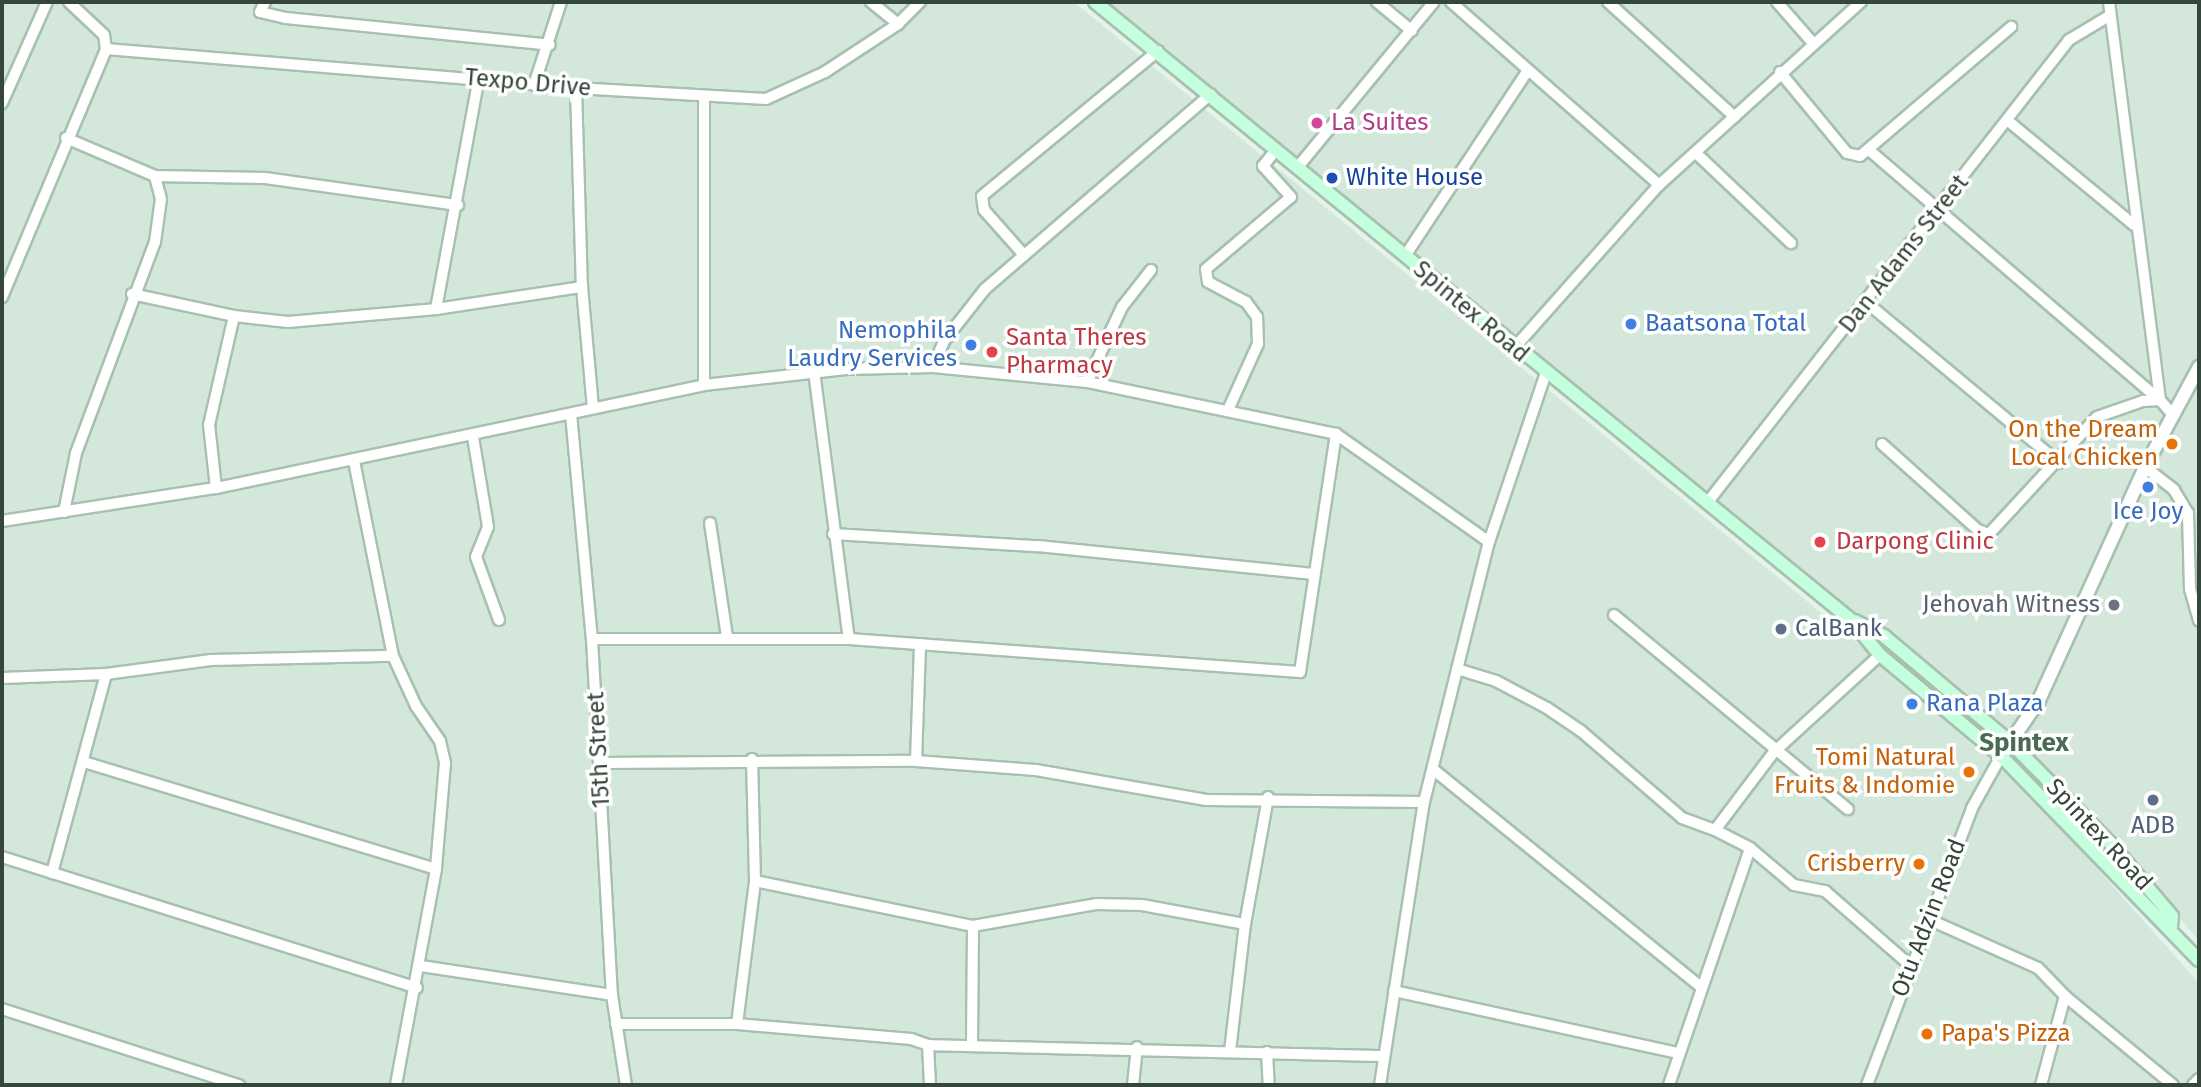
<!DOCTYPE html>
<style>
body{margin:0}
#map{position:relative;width:2201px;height:1087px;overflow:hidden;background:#e5f4eb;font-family:"Fira Sans",sans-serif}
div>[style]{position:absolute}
.residential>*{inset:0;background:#d3e8db}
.roads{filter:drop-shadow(2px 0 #a7c0b0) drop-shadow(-2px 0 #a7c0b0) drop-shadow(0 2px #a7c0b0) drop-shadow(0 -2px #a7c0b0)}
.minor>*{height:10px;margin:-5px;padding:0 5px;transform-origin:5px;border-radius:5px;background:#fff}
.tertiary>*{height:12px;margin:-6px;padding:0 6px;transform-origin:6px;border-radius:6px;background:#fff}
.secondary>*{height:12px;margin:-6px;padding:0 6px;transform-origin:6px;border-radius:6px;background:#c4ffde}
.dots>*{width:19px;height:19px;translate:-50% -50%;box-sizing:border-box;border:4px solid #fff;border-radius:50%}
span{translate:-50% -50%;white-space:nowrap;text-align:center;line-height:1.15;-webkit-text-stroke:7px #fff;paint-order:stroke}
.street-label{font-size:24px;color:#34473a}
.hotel-label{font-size:24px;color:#b23c85}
.left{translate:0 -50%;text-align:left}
.transit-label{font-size:24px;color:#164399}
.shop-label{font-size:24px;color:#366cbe}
.right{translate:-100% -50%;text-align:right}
.health-label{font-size:24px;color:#be3a42}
.food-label{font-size:24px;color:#c56008}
.worship-label{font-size:24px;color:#5b616d}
.service-label{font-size:24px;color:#4e5e75}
.neighbourhood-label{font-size:26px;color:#4a6b54;font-weight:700}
.frame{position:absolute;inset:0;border:4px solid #34473a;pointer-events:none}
</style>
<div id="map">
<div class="residential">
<div style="clip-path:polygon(2px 2px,1074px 2px,1847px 634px,2035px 799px,2199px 983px,2199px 1085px,2px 1085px)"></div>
<div style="clip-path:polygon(1107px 2px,2199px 2px,2199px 941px,2111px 837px,2002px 730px,1715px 503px)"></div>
</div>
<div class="roads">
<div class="minor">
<div style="left:265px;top:2px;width:11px;rotate:117deg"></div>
<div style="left:260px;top:12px;width:27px;rotate:13deg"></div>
<div style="left:286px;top:18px;width:265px;rotate:5.8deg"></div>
<div style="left:871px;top:2px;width:35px;rotate:39deg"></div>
<div style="left:1377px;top:2px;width:45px;rotate:39.6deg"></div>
<div style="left:1451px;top:2px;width:277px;rotate:41.3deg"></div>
<div style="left:1608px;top:2px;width:171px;rotate:42.2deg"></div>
<div style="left:1777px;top:2px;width:53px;rotate:48.8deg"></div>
<div style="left:2109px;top:2px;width:401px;rotate:82.7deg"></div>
<div style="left:2160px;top:400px;width:21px;rotate:49deg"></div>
<div style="left:106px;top:49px;width:472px;rotate:4.7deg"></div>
<div style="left:576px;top:88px;width:190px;rotate:3.3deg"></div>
<div style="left:766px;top:99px;width:65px;rotate:-24.6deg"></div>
<div style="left:825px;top:72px;width:87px;rotate:-33.3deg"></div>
<div style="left:898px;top:24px;width:31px;rotate:-45deg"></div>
<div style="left:1780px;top:72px;width:105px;rotate:50.4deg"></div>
<div style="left:1847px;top:153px;width:13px;rotate:13deg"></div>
<div style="left:1860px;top:156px;width:199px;rotate:-40.5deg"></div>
<div style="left:534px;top:85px;width:87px;rotate:-72deg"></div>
<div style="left:576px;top:88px;width:199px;rotate:88.3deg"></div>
<div style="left:582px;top:287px;width:121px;rotate:84.8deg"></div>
<div style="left:2px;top:103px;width:111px;rotate:-66deg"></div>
<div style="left:2007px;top:120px;width:165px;rotate:39.6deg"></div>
<div style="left:66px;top:138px;width:97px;rotate:23.1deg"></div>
<div style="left:155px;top:176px;width:110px;rotate:1deg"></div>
<div style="left:265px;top:178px;width:195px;rotate:8deg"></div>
<div style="left:1869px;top:150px;width:384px;rotate:40.7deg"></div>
<div style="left:1696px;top:153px;width:131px;rotate:43.5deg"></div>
<div style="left:1297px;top:168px;width:215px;rotate:-50.5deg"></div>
<div style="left:1024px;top:255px;width:60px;rotate:-131.6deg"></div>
<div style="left:984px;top:210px;width:14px;rotate:-98deg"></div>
<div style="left:982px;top:196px;width:228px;rotate:-39.5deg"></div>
<div style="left:1405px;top:256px;width:221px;rotate:-56.5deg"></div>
<div style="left:132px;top:294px;width:104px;rotate:12.2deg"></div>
<div style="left:234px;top:316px;width:54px;rotate:6.3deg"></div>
<div style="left:288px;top:322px;width:149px;rotate:-5deg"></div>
<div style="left:436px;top:309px;width:148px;rotate:-8.6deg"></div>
<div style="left:2px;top:297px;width:269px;rotate:-67.2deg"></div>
<div style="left:106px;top:49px;width:14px;rotate:-98deg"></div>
<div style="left:104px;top:35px;width:48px;rotate:-136.7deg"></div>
<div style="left:1866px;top:302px;width:251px;rotate:39.8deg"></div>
<div style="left:436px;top:309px;width:235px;rotate:-79.5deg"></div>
<div style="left:1515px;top:347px;width:217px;rotate:-48.4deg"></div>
<div style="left:1659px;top:185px;width:273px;rotate:-42.2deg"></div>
<div style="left:933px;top:367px;width:28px;rotate:-67deg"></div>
<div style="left:944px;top:341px;width:66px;rotate:-51.7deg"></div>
<div style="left:985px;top:289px;width:298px;rotate:-40.8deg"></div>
<div style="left:814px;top:371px;width:270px;rotate:82.6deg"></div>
<div style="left:1087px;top:382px;width:83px;rotate:-65deg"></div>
<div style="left:1122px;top:307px;width:47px;rotate:-51.9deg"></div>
<div style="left:704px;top:385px;width:289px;rotate:-90deg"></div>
<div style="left:1228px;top:410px;width:72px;rotate:-65.6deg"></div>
<div style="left:1258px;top:344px;width:27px;rotate:-92deg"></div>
<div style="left:1257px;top:317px;width:19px;rotate:-126deg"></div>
<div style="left:1246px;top:302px;width:43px;rotate:-152.2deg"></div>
<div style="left:1208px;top:282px;width:13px;rotate:-99deg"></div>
<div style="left:1206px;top:269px;width:111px;rotate:-40.3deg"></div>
<div style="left:1291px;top:197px;width:42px;rotate:-132.1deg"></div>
<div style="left:1263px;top:166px;width:21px;rotate:-51deg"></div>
<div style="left:571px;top:414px;width:226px;rotate:84.7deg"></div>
<div style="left:592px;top:639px;width:357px;rotate:86.8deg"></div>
<div style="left:612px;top:995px;width:91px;rotate:81.2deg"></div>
<div style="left:473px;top:437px;width:91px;rotate:80.5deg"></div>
<div style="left:488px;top:527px;width:32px;rotate:112deg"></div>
<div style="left:476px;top:557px;width:67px;rotate:69.9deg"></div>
<div style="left:1882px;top:444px;width:129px;rotate:41.9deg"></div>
<div style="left:1978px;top:530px;width:12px;rotate:20deg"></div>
<div style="left:1989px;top:534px;width:159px;rotate:-47.3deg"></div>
<div style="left:2097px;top:417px;width:49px;rotate:-19.2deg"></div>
<div style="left:2143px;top:401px;width:17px;rotate:-3deg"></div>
<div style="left:354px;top:461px;width:199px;rotate:78.7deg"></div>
<div style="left:393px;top:656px;width:55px;rotate:65.3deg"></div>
<div style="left:416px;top:706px;width:42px;rotate:55.6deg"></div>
<div style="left:440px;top:741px;width:23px;rotate:77deg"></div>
<div style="left:445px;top:763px;width:106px;rotate:94.9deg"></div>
<div style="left:436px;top:869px;width:220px;rotate:100.5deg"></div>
<div style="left:2145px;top:467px;width:37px;rotate:38deg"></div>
<div style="left:2174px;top:490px;width:27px;rotate:59deg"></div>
<div style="left:2188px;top:513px;width:76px;rotate:88.5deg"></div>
<div style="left:2190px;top:589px;width:33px;rotate:74deg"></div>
<div style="left:216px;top:488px;width:63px;rotate:-96.3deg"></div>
<div style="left:209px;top:425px;width:112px;rotate:-77.1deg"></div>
<div style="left:1707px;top:503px;width:588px;rotate:-51.98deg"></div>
<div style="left:2069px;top:40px;width:47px;rotate:-31deg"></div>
<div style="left:64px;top:512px;width:60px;rotate:-78.5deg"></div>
<div style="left:76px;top:453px;width:225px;rotate:-69.5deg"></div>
<div style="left:155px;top:242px;width:43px;rotate:-82.1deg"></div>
<div style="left:161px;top:199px;width:24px;rotate:-105deg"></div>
<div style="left:2px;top:521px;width:217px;rotate:-8.8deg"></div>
<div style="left:216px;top:488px;width:499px;rotate:-11.9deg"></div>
<div style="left:704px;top:385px;width:143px;rotate:-6.4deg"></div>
<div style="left:846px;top:369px;width:87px;rotate:-1.3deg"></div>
<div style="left:933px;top:367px;width:155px;rotate:5.6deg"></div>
<div style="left:1087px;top:382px;width:254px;rotate:11.8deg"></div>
<div style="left:1336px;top:434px;width:187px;rotate:35.2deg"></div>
<div style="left:710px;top:523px;width:115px;rotate:81.5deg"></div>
<div style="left:833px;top:534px;width:205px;rotate:3.4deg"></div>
<div style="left:1038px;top:546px;width:277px;rotate:5.8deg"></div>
<div style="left:1614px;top:615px;width:304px;rotate:39.7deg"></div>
<div style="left:592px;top:639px;width:257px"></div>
<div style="left:849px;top:639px;width:452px;rotate:4.2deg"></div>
<div style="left:1300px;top:672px;width:241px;rotate:-81.4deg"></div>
<div style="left:1457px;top:669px;width:41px;rotate:17.1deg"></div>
<div style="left:1496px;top:681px;width:58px;rotate:27.9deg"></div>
<div style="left:1547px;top:708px;width:41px;rotate:34.1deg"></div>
<div style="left:1581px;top:731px;width:133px;rotate:40.7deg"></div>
<div style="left:1682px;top:818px;width:35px;rotate:20deg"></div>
<div style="left:1715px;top:830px;width:98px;rotate:-52.9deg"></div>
<div style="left:1774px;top:752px;width:144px;rotate:-42.5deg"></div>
<div style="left:2px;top:678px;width:104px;rotate:-2.2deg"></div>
<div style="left:106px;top:674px;width:106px;rotate:-7.6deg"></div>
<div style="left:211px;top:660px;width:182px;rotate:-1.3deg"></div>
<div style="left:916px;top:761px;width:117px;rotate:-88deg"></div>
<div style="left:84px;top:762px;width:368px;rotate:16.9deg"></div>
<div style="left:600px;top:763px;width:316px;rotate:-0.4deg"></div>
<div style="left:916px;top:761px;width:120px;rotate:4.3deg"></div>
<div style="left:1036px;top:770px;width:173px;rotate:10deg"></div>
<div style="left:1206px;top:800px;width:218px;rotate:0.5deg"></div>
<div style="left:1434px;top:770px;width:343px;rotate:39.1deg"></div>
<div style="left:1715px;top:830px;width:39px;rotate:27deg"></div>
<div style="left:1750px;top:848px;width:57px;rotate:40.1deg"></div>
<div style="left:1794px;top:885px;width:32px;rotate:11deg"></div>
<div style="left:1825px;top:891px;width:114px;rotate:41.1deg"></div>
<div style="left:2px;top:857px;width:435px;rotate:17.5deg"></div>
<div style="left:52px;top:873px;width:206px;rotate:-74.8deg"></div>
<div style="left:755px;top:881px;width:223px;rotate:11.7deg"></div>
<div style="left:973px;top:926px;width:126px;rotate:-10.1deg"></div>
<div style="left:1097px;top:904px;width:45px;rotate:1.3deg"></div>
<div style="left:1142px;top:905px;width:105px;rotate:10.5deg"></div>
<div style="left:1928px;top:919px;width:120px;rotate:24deg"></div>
<div style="left:2038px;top:968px;width:39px;rotate:46deg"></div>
<div style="left:2065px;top:996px;width:140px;rotate:39.5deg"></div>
<div style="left:421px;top:966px;width:193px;rotate:8.6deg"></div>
<div style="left:1394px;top:991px;width:292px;rotate:12.3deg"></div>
<div style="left:2px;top:1009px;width:249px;rotate:17.8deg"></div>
<div style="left:616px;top:1024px;width:121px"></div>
<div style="left:737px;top:1024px;width:175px;rotate:4.9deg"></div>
<div style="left:911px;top:1039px;width:18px;rotate:19deg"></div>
<div style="left:928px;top:1045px;width:456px;rotate:1.4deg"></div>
<div style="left:737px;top:1024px;width:144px;rotate:-82.8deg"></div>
<div style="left:755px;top:881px;width:122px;rotate:-91.4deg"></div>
<div style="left:972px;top:1043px;width:117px;rotate:-89.5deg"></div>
<div style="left:928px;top:1045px;width:40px;rotate:87.1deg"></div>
<div style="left:1230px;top:1051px;width:128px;rotate:-83.3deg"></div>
<div style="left:1245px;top:924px;width:129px;rotate:-79.7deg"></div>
<div style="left:1267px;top:1052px;width:33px;rotate:87deg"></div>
<div style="left:1133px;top:1085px;width:38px;rotate:-84deg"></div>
<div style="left:1380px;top:1085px;width:286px;rotate:-81.2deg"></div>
<div style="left:1424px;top:802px;width:268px;rotate:-76deg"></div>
<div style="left:1489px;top:542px;width:178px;rotate:-71.4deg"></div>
<div style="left:1669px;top:1085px;width:250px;rotate:-71.1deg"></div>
<div style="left:1867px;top:1085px;width:296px;rotate:-69.2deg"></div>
<div style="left:1972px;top:808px;width:60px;rotate:-60.9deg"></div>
<div style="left:2041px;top:1085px;width:92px;rotate:-74.9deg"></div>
<div style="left:2193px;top:1085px;width:8px;rotate:-45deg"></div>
</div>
<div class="tertiary">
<div style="left:2001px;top:756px;width:68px;rotate:-55.8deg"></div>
<div style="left:2039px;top:700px;width:256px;rotate:-65.5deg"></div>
<div style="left:2145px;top:467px;width:114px;rotate:-61.6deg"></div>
</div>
<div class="secondary">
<div style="left:1095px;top:2px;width:975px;rotate:39.26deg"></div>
<div style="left:1850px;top:619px;width:47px;rotate:50.2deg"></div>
<div style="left:1880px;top:655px;width:158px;rotate:39.9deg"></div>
<div style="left:2001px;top:756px;width:284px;rotate:45.9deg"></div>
<div style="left:1855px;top:621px;width:33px;rotate:27deg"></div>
<div style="left:1884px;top:636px;width:165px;rotate:40.1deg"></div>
<div style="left:2010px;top:742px;width:142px;rotate:45.3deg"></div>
<div style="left:2110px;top:843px;width:96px;rotate:49.7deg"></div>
<div style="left:2172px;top:916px;width:12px;rotate:95deg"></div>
</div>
</div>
<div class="dots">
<div style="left:1317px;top:123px;background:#d1479c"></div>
<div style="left:1332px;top:178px;background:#1a4fb4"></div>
<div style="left:1631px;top:324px;background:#3f7fe0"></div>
<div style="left:971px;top:345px;background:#3f7fe0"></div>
<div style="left:992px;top:352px;background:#e0444e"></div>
<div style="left:2172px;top:444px;background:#e8710a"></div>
<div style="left:2148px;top:487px;background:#3f7fe0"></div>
<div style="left:1820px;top:542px;background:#e0444e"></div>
<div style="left:2114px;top:605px;background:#6b7280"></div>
<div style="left:1781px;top:629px;background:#5c6f8a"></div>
<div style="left:1912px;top:704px;background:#3f7fe0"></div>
<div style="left:1969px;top:772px;background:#e8710a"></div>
<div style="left:2153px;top:800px;background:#5c6f8a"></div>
<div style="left:1919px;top:864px;background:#e8710a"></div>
<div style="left:1927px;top:1034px;background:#e8710a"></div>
</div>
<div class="street-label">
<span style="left:528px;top:83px;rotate:5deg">Texpo Drive</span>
<span style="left:1904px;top:254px;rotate:-52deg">Dan Adams Street</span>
<span style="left:1471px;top:312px;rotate:40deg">Spintex Road</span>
<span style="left:599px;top:750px;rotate:-93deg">15th Street</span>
<span style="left:2099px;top:835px;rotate:47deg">Spintex Road</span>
<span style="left:1929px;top:918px;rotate:-69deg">Otu Adzin Road</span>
</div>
<div class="hotel-label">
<span class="left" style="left:1331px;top:123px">La Suites</span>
</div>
<div class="transit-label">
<span class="left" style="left:1346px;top:178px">White House</span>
</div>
<div class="shop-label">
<span class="left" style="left:1645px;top:324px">Baatsona Total</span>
<span class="right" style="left:957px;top:345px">Nemophila<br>Laudry Services</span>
<span style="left:2148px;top:512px">Ice Joy</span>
<span class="left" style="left:1926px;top:704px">Rana Plaza</span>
</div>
<div class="health-label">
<span class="left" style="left:1006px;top:352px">Santa Theres<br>Pharmacy</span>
<span class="left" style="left:1836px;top:542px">Darpong Clinic</span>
</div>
<div class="food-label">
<span class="right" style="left:2158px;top:444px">On the Dream<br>Local Chicken</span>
<span class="right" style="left:1955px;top:772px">Tomi Natural<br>Fruits &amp; Indomie</span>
<span class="right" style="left:1905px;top:864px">Crisberry</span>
<span class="left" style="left:1941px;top:1034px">Papa's Pizza</span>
</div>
<div class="worship-label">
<span class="right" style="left:2100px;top:605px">Jehovah Witness</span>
</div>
<div class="service-label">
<span class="left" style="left:1795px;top:629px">CalBank</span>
<span style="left:2153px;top:826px">ADB</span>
</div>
<div class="neighbourhood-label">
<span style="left:2024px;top:743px">Spintex</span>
</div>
<div class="frame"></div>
</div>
